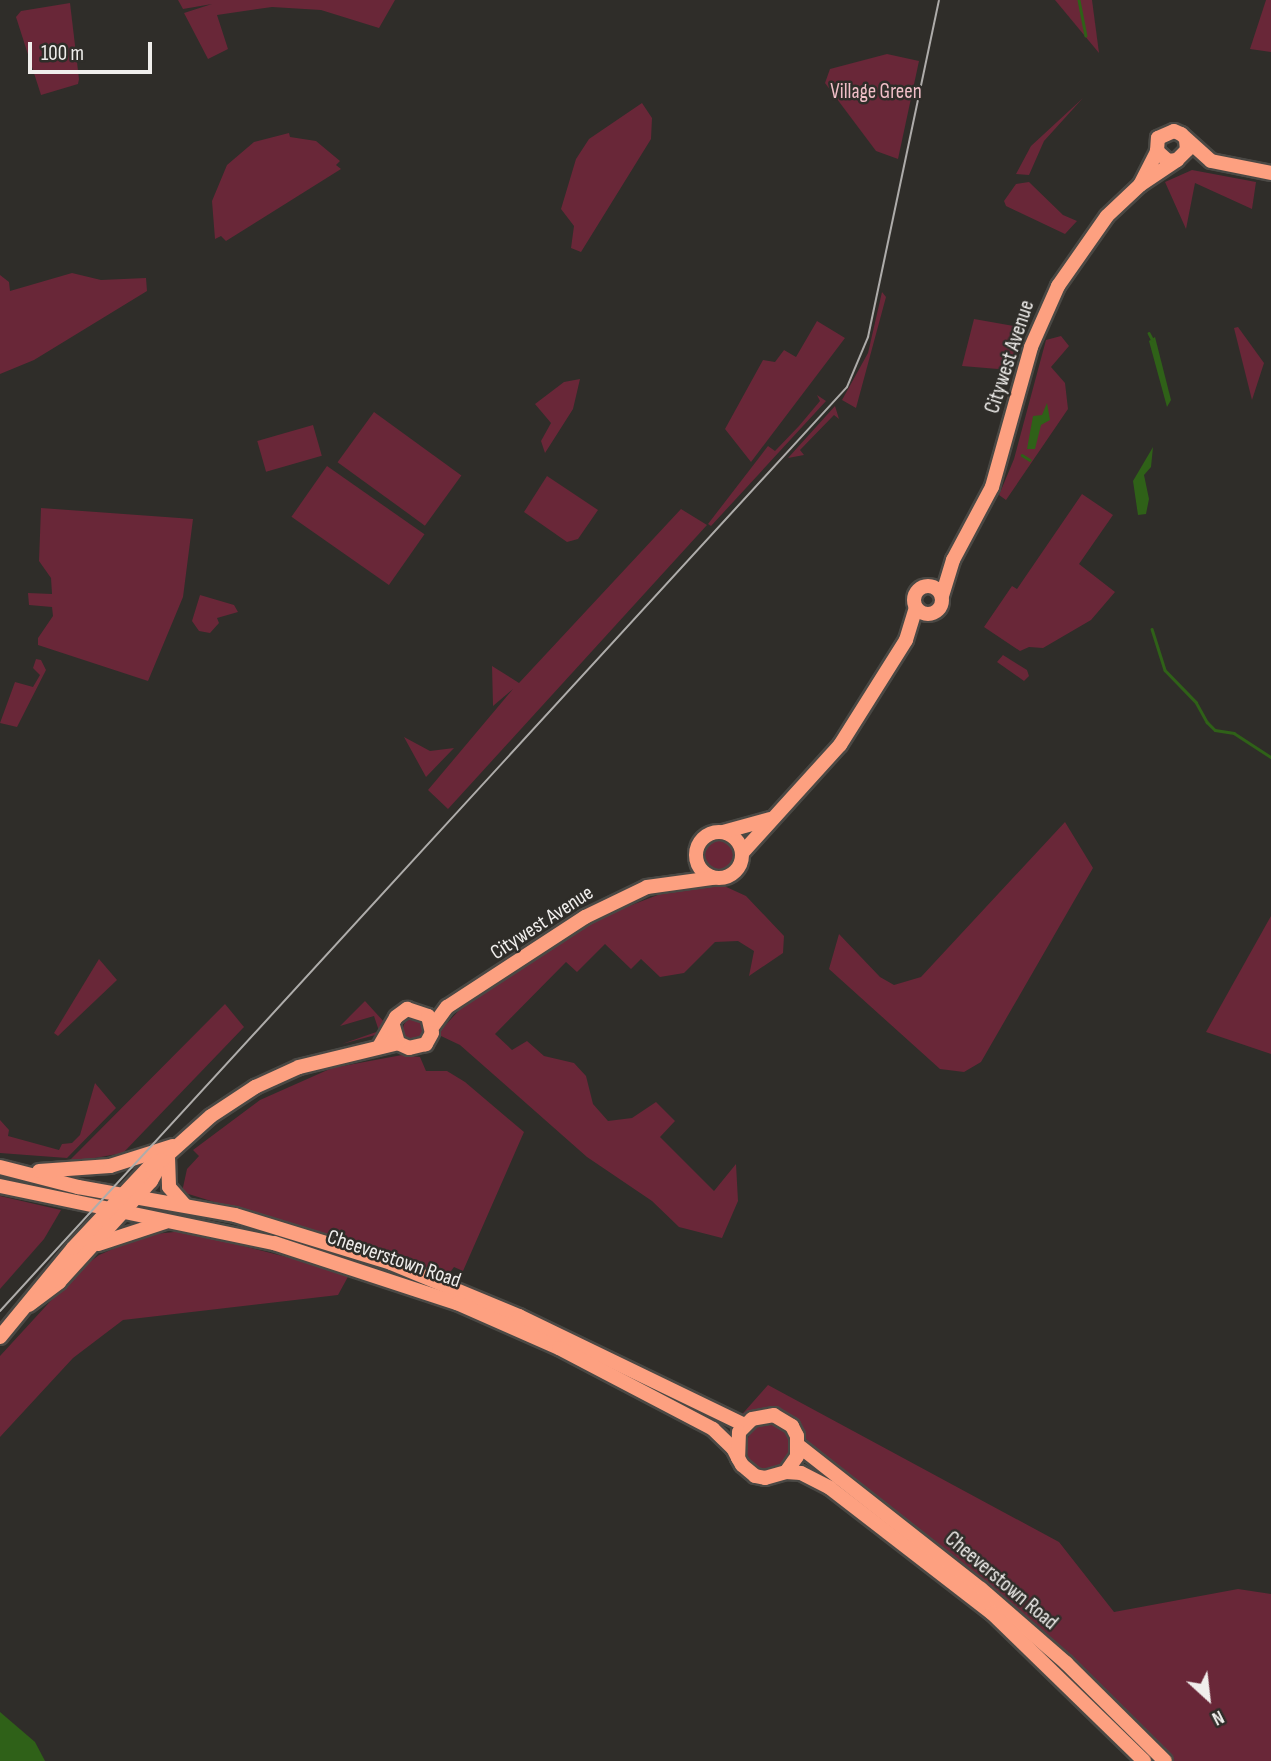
<!DOCTYPE html>
<style>
body{margin:0}
#map{position:relative;width:1271px;height:1761px;overflow:hidden;background:#2f2d29;font-family:"Sofia Sans Condensed",sans-serif}
div>[style]{position:absolute}
.green>*{inset:0;background:#692738;transform-origin:0 0}
.round{border-radius:50%}
.water>*{inset:0;background:#2f6118}
.stream>*{height:2.5px;margin:-1.25px;padding:0 1.25px;transform-origin:1.25px;border-radius:1.25px;background:#2f6118}
.roads{filter:drop-shadow(2px 0 #4a4844) drop-shadow(-2px 0 #4a4844) drop-shadow(0 2px #4a4844) drop-shadow(0 -2px #4a4844)}
.major>*{height:14px;margin:-7px;padding:0 7px;transform-origin:7px;border-radius:7px;background:#fda080}
.major>.ring{margin:-7px;padding:0;box-sizing:content-box;background:none;border:14px solid #fda080;border-radius:50%}
.tram>*{height:2px;margin:-1px;padding:0 1px;transform-origin:1px;border-radius:1px;background:#aeacaa}
span{translate:-50% -50%;white-space:nowrap;text-align:center;line-height:1.15;-webkit-text-stroke:5px #2f2d29;paint-order:stroke}
.park-label{font-size:21px;color:#f1bfc8}
.street-label{font-size:21px;color:#f0eeec}
.north{position:absolute;left:1173px;top:1663px;width:70px;height:70px;-webkit-text-stroke:5px #2f2d29;paint-order:stroke;rotate:153deg;font-size:19px;font-weight:700;line-height:28px;text-align:center;color:#f0eeec}
.north::after{content:'';display:block;margin:auto;width:24px;height:32px;background:#f0eeec;clip-path:polygon(50% 0,100% 100%,50% 72%,0 100%)}
.scale{position:absolute;left:28px;top:42px;width:124px;height:32px;box-sizing:border-box;border:4px solid #f0eeec;border-top:0;padding-left:9px;font-size:21px;line-height:24px;white-space:nowrap;color:#f0eeec;-webkit-text-stroke:5px #2f2d29;paint-order:stroke}
</style>
<div id="map">
<div class="green">
<div style="clip-path:polygon(178px 0,395px 0,379px 28px,321px 10px,272px 7px,217px 15px,228px 49px,208px 59px,184px 13px,212px 4px,183px 9px)"></div>
<div style="clip-path:polygon(1055px 0,1092px 0,1099px 53px)"></div>
<div style="clip-path:polygon(1266px 0,1271px 0,1271px 52px,1250px 49px)"></div>
<div style="clip-path:polygon(70px 3px,79px 79px,78px 84px,41px 95px,16px 17px,21px 11px)"></div>
<div style="clip-path:polygon(887px 54px,919px 61px,898px 159px,876px 151px,825px 83px,830px 69px)"></div>
<div style="clip-path:polygon(1083px 98px,1044px 141px,1029px 175px,1016px 174px,1031px 146px)"></div>
<div style="clip-path:polygon(642px 103px,652px 118px,651px 139px,581px 252px,571px 248px,574px 226px,561px 209px,576px 159px,589px 139px)"></div>
<div style="clip-path:polygon(289px 133px,290px 137px,316px 141px,340px 161px,336px 165px,341px 169px,226px 241px,221px 236px,215px 239px,212px 201px,227px 165px,254px 142px)"></div>
<div style="clip-path:polygon(1192px 170px,1256px 182px,1252px 209px,1195px 183px,1186px 229px,1165px 182px)"></div>
<div style="clip-path:polygon(1029px 182px,1063px 215px,1077px 221px,1065px 234px,1006px 206px,1004px 201px,1016px 184px)"></div>
<div style="clip-path:polygon(72px 273px,101px 280px,146px 278px,147px 291px,34px 360px,0 374px,0 275px,9px 282px,10px 291px)"></div>
<div style="clip-path:polygon(882px 292px,886px 297px,856px 408px,842px 400px,868px 353px)"></div>
<div style="clip-path:polygon(974px 319px,1025px 328px,1010px 370px,962px 366px)"></div>
<div style="clip-path:polygon(817px 321px,845px 338px,751px 462px,725px 429px,763px 360px,775px 362px,784px 350px,796px 357px)"></div>
<div style="clip-path:polygon(1238px 327px,1264px 363px,1252px 400px,1234px 328px)"></div>
<div style="clip-path:polygon(1061px 336px,1069px 346px,1051px 367px,1065px 383px,1068px 409px,1006px 500px,999px 495px,1014px 459px,1046px 340px)"></div>
<div style="clip-path:polygon(580px 379px,573px 409px,545px 453px,541px 441px,551px 423px,535px 404px,564px 382px)"></div>
<div style="clip-path:polygon(817px 395px,826px 401px,711px 526px,708px 524px,768px 446px,775px 451px,799px 426px,820px 401px)"></div>
<div style="clip-path:polygon(835px 406px,839px 419px,834px 415px,800px 450px,804px 455px,788px 458px)"></div>
<div style="left:374px;top:412px;width:108px;height:62px;rotate:36deg"></div>
<div style="left:313px;top:425px;width:32px;height:58px;rotate:74deg"></div>
<div style="left:327px;top:466px;width:119px;height:62px;rotate:35deg"></div>
<div style="clip-path:polygon(547px 476px,598px 510px,578px 539px,567px 542px,524px 512px)"></div>
<div style="clip-path:polygon(1082px 494px,1113px 515px,1079px 564px,1115px 592px,1091px 620px,1043px 648px,1029px 647px,1020px 651px,984px 627px,1012px 586px,1017px 589px)"></div>
<div style="clip-path:polygon(41px 508px,193px 519px,183px 597px,148px 681px,38px 645px,38px 638px,53px 616px,52px 607px,29px 605px,28px 593px,52px 594px,51px 578px,39px 561px)"></div>
<div style="clip-path:polygon(681px 509px,707px 525px,448px 809px,428px 790px,513px 689px,493px 706px,492px 666px,519px 683px)"></div>
<div style="clip-path:polygon(200px 595px,234px 605px,238px 612px,217px 618px,219px 623px,210px 633px,199px 631px,192px 621px)"></div>
<div style="clip-path:polygon(1003px 655px,1027px 670px,1029px 676px,1024px 681px,997px 662px)"></div>
<div style="clip-path:polygon(36px 659px,41px 660px,46px 670px,17px 727px,0 723px,15px 682px,33px 687px,40px 675px,33px 668px)"></div>
<div style="clip-path:polygon(404px 737px,430px 751px,454px 748px,426px 777px)"></div>
<div style="clip-path:polygon(1065px 822px,1093px 868px,981px 1062px,964px 1072px,940px 1069px,829px 969px,839px 934px,880px 977px,894px 985px,921px 977px)"></div>
<div class="round" style="left:703px;top:839px;width:32px;height:32px"></div>
<div style="clip-path:polygon(686px 884px,722px 885px,746px 896px,784px 936px,783px 953px,749px 976px,754px 951px,738px 941px,715px 942px,684px 973px,660px 977px,641px 959px,631px 969px,605px 944px,577px 972px,566px 962px,495px 1034px,512px 1050px,527px 1041px,544px 1056px,574px 1063px,586px 1076px,593px 1104px,608px 1121px,632px 1118px,656px 1102px,675px 1121px,660px 1137px,714px 1191px,736px 1164px,738px 1201px,722px 1238px,679px 1227px,652px 1201px,587px 1157px,460px 1045px,441px 1036px,440px 1031px,462px 1007px,580px 925px)"></div>
<div style="clip-path:polygon(1271px 916px,1271px 1054px,1206px 1032px)"></div>
<div style="clip-path:polygon(99px 959px,117px 980px,58px 1036px,54px 1033px)"></div>
<div style="clip-path:polygon(365px 1001px,385px 1023px,379px 1034px,342px 1044px,379px 1031px,374px 1016px,340px 1026px)"></div>
<div style="clip-path:polygon(225px 1004px,244px 1027px,123px 1153px,67px 1163px)"></div>
<div class="round" style="left:403px;top:1018px;width:22px;height:22px"></div>
<div style="clip-path:polygon(402px 1055px,420px 1057px,426px 1071px,447px 1071px,465px 1082px,524px 1132px,463px 1271px,454px 1267px,448px 1275px,182px 1192px,187px 1169px,199px 1156px,193px 1150px,260px 1100px,332px 1068px)"></div>
<div style="clip-path:polygon(95px 1083px,116px 1108px,67px 1158px,0 1153px,0 1120px,9px 1130px,8px 1136px,59px 1150px,62px 1144px,72px 1143px,80px 1135px)"></div>
<div style="clip-path:polygon(0 1196px,61px 1210px,44px 1239px,0 1289px)"></div>
<div style="clip-path:polygon(184px 1231px,350px 1273px,338px 1295px,123px 1320px,73px 1358px,0 1437px,0 1356px,79px 1270px,99px 1255px,145px 1235px)"></div>
<div style="clip-path:polygon(768px 1385px,1059px 1542px,1114px 1612px,1238px 1589px,1271px 1594px,1271px 1761px,1173px 1761px,1064px 1653px,814px 1451px,790px 1414px,763px 1410px,737px 1420px)"></div>
<div class="round" style="left:746px;top:1424px;width:46px;height:46px"></div>
</div>
<div class="water">
<div style="clip-path:polygon(1155px 337px,1171px 400px,1167px 407px,1149px 341px)"></div>
<div style="clip-path:polygon(1047px 403px,1050px 420px,1041px 425px,1035px 449px,1027px 449px,1033px 416px,1042px 415px)"></div>
<div style="clip-path:polygon(1153px 447px,1151px 467px,1144px 475px,1149px 499px,1146px 514px,1138px 515px,1133px 481px)"></div>
<div style="clip-path:polygon(0 1712px,35px 1742px,45px 1761px,0 1761px)"></div>
</div>
<div class="stream">
<div style="left:1079px;top:0;width:36px;rotate:79deg"></div>
<div style="left:1149px;top:333px;width:7px;rotate:63deg"></div>
<div style="left:1022px;top:455px;width:9px;rotate:32deg"></div>
<div style="left:1152px;top:629px;width:43px;rotate:72.4deg"></div>
<div style="left:1165px;top:670px;width:45px;rotate:45.9deg"></div>
<div style="left:1196px;top:702px;width:23px;rotate:61deg"></div>
<div style="left:1207px;top:722px;width:11px;rotate:45deg"></div>
<div style="left:1215px;top:730px;width:19px;rotate:9deg"></div>
<div style="left:1234px;top:733px;width:44px;rotate:33deg"></div>
</div>
<div class="roads">
<div class="major">
<div style="left:1186px;top:140px;width:10px;rotate:84deg"></div>
<div style="left:1187px;top:150px;width:14px;rotate:135deg"></div>
<div style="left:1177px;top:160px;width:9px;rotate:174deg"></div>
<div style="left:1168px;top:161px;width:15px;rotate:-138deg"></div>
<div style="left:1157px;top:151px;width:13px;rotate:-86deg"></div>
<div style="left:1158px;top:138px;width:17px;rotate:-24deg"></div>
<div style="left:1174px;top:131px;width:8px;rotate:23deg"></div>
<div style="left:1181px;top:134px;width:40px;rotate:42deg"></div>
<div style="left:1211px;top:161px;width:61px;rotate:11.3deg"></div>
<div style="left:1140px;top:185px;width:38px;rotate:-63deg"></div>
<div class="ring" style="left:914px;top:586px;width:14px;height:14px"></div>
<div style="left:942px;top:596px;width:38px;rotate:-73deg"></div>
<div style="left:953px;top:560px;width:83px;rotate:-61.9deg"></div>
<div style="left:992px;top:487px;width:145px;rotate:-74.4deg"></div>
<div style="left:1031px;top:347px;width:67px;rotate:-66.1deg"></div>
<div style="left:1058px;top:286px;width:85px;rotate:-55deg"></div>
<div style="left:1107px;top:216px;width:45px;rotate:-43.2deg"></div>
<div style="left:1140px;top:185px;width:45px;rotate:-34deg"></div>
<div class="ring" style="left:696px;top:832px;width:32px;height:32px"></div>
<div style="left:723px;top:832px;width:49px;rotate:-15.5deg"></div>
<div style="left:742px;top:853px;width:146px;rotate:-47.8deg"></div>
<div style="left:840px;top:745px;width:124px;rotate:-57.8deg"></div>
<div style="left:906px;top:640px;width:34px;rotate:-73deg"></div>
<div style="left:433px;top:1026px;width:24px;rotate:-54deg"></div>
<div style="left:447px;top:1007px;width:165px;rotate:-33.1deg"></div>
<div style="left:585px;top:917px;width:69px;rotate:-25.8deg"></div>
<div style="left:647px;top:887px;width:67px;rotate:-7.8deg"></div>
<div style="left:380px;top:1045px;width:32px;rotate:-60deg"></div>
<div style="left:396px;top:1017px;width:14px;rotate:-36deg"></div>
<div style="left:407px;top:1009px;width:22px;rotate:18deg"></div>
<div style="left:428px;top:1016px;width:17px;rotate:77deg"></div>
<div style="left:432px;top:1033px;width:13px;rotate:119deg"></div>
<div style="left:426px;top:1044px;width:17px;rotate:167deg"></div>
<div style="left:409px;top:1048px;width:12px;rotate:-156deg"></div>
<div style="left:398px;top:1043px;width:18px;rotate:-106deg"></div>
<div style="left:168px;top:1157px;width:30px;rotate:88deg"></div>
<div style="left:169px;top:1187px;width:23px;rotate:49deg"></div>
<div style="left:0;top:1167px;width:81px;rotate:14.4deg"></div>
<div style="left:78px;top:1187px;width:159px;rotate:10.1deg"></div>
<div style="left:235px;top:1215px;width:163px;rotate:17.1deg"></div>
<div style="left:391px;top:1263px;width:139px;rotate:22.5deg"></div>
<div style="left:519px;top:1316px;width:250px;rotate:25.8deg"></div>
<div style="left:39px;top:1171px;width:71px;rotate:-4deg"></div>
<div style="left:110px;top:1166px;width:66px;rotate:-17.6deg"></div>
<div style="left:0;top:1186px;width:280px;rotate:11.8deg"></div>
<div style="left:274px;top:1243px;width:193px;rotate:18.2deg"></div>
<div style="left:457px;top:1303px;width:111px;rotate:23.8deg"></div>
<div style="left:559px;top:1348px;width:174px;rotate:27.7deg"></div>
<div style="left:713px;top:1429px;width:28px;rotate:44deg"></div>
<div style="left:733px;top:1448px;width:11px;rotate:63deg"></div>
<div style="left:738px;top:1458px;width:8px;rotate:60deg"></div>
<div style="left:742px;top:1465px;width:17px;rotate:40deg"></div>
<div style="left:755px;top:1476px;width:10px;rotate:11deg"></div>
<div style="left:765px;top:1478px;width:22px;rotate:-16deg"></div>
<div style="left:786px;top:1472px;width:19px;rotate:-55deg"></div>
<div style="left:797px;top:1456px;width:20px;rotate:-90deg"></div>
<div style="left:797px;top:1436px;width:11px;rotate:-117deg"></div>
<div style="left:792px;top:1426px;width:21px;rotate:-149deg"></div>
<div style="left:774px;top:1415px;width:22px;rotate:170deg"></div>
<div style="left:752px;top:1419px;width:18px;rotate:135deg"></div>
<div style="left:739px;top:1432px;width:26px;rotate:92deg"></div>
<div style="left:98px;top:1244px;width:71px;rotate:-18.2deg"></div>
<div style="left:29px;top:1305px;width:38px;rotate:-37deg"></div>
<div style="left:59px;top:1282px;width:137px;rotate:-47.7deg"></div>
<div style="left:151px;top:1181px;width:25px;rotate:-61deg"></div>
<div style="left:163px;top:1159px;width:64px;rotate:-41.9deg"></div>
<div style="left:211px;top:1116px;width:53px;rotate:-33.4deg"></div>
<div style="left:255px;top:1087px;width:48px;rotate:-24.4deg"></div>
<div style="left:299px;top:1067px;width:102px;rotate:-13.6deg"></div>
<div style="left:0;top:1337px;width:115px;rotate:-50.6deg"></div>
<div style="left:73px;top:1248px;width:112px;rotate:-46.8deg"></div>
<div style="left:150px;top:1166px;width:13px;rotate:-27deg"></div>
<div style="left:799px;top:1446px;width:231px;rotate:38.2deg"></div>
<div style="left:981px;top:1589px;width:113px;rotate:41deg"></div>
<div style="left:1066px;top:1663px;width:139px;rotate:44.7deg"></div>
<div style="left:786px;top:1472px;width:15px;rotate:4deg"></div>
<div style="left:801px;top:1473px;width:33px;rotate:27deg"></div>
<div style="left:830px;top:1488px;width:205px;rotate:37.7deg"></div>
<div style="left:992px;top:1613px;width:212px;rotate:44.2deg"></div>
</div>
</div>
<div class="tram">
<div style="left:0;top:1311px;width:1253px;rotate:-47.49deg"></div>
<div style="left:847px;top:387px;width:54px;rotate:-67.2deg"></div>
<div style="left:868px;top:337px;width:344px;rotate:-78.1deg"></div>
</div>
<div class="park-label">
<span style="left:876px;top:92px">Village Green</span>
</div>
<div class="street-label">
<span style="left:1010px;top:357px;rotate:-72deg">Citywest Avenue</span>
<span style="left:542px;top:923px;rotate:-33deg">Citywest Avenue</span>
<span style="left:394px;top:1259px;rotate:19deg">Cheeverstown Road</span>
<span style="left:1001px;top:1581px;rotate:40deg">Cheeverstown Road</span>
</div>
<div class="north">N</div>
<div class="scale">100 m</div>
</div>
